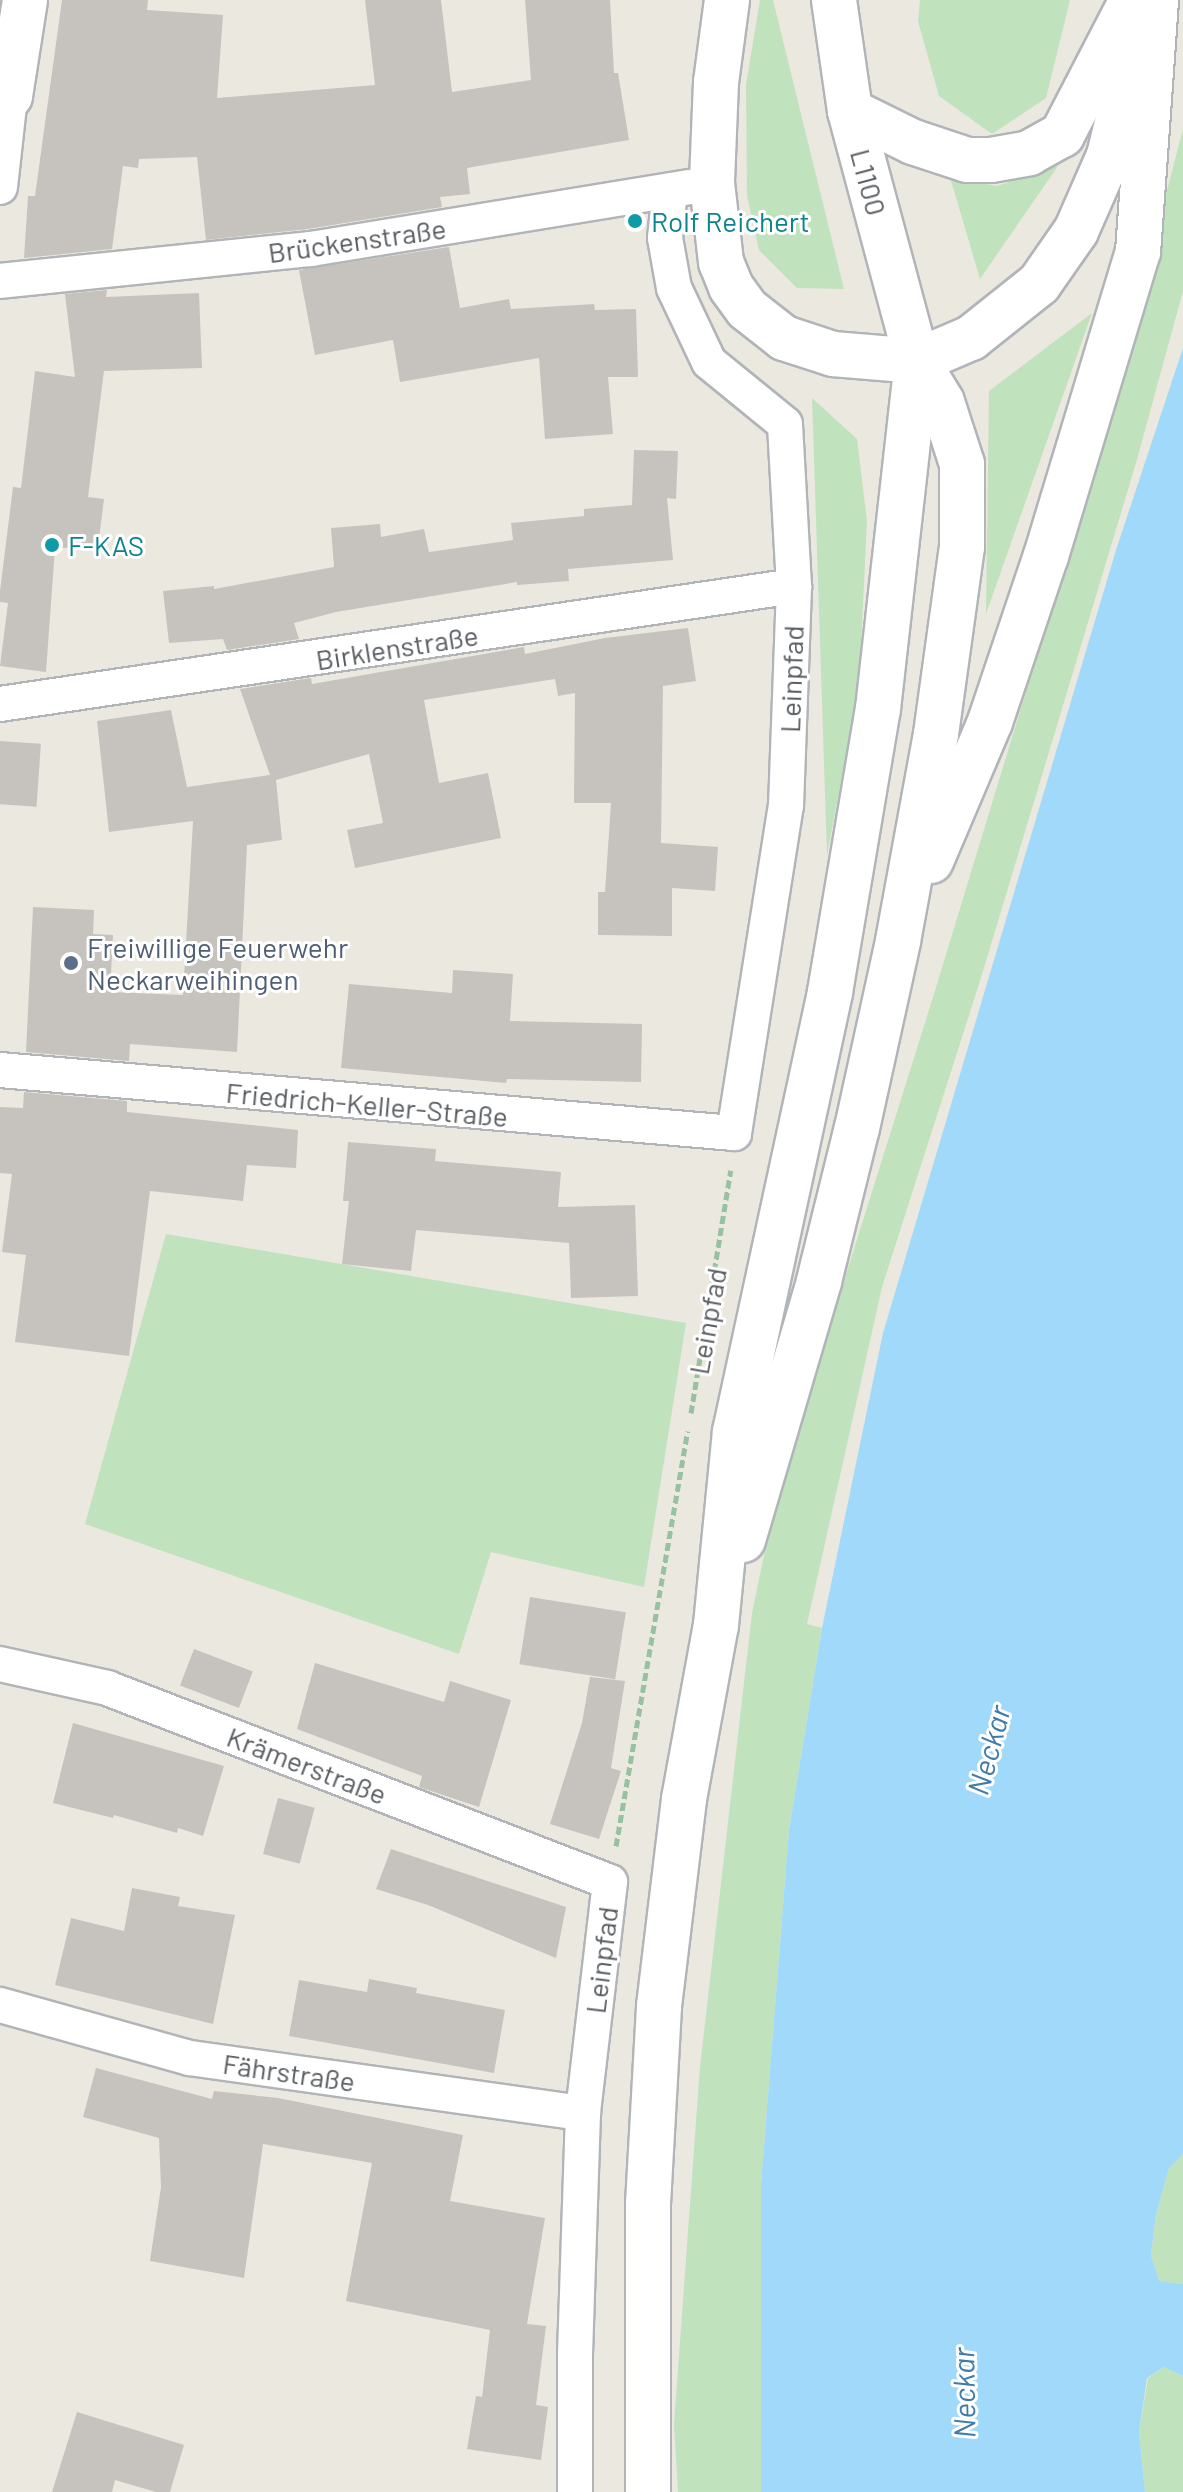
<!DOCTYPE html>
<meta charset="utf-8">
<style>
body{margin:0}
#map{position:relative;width:1183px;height:2492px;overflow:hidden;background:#ebe8e0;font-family:Barlow,sans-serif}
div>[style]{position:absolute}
.green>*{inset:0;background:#c0e2bd}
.water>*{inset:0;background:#a1d9fa}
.building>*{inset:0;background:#c6c3be;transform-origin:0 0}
.path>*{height:5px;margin-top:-2.5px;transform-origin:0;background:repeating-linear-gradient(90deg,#97c2a1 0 8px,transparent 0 12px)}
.roads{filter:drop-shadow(2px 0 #b1b4b8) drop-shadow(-2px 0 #b1b4b8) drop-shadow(0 2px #b1b4b8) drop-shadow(0 -2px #b1b4b8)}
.street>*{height:34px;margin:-17px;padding:0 17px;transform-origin:17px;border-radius:17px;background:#fff}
.secondary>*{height:44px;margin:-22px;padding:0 22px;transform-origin:22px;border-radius:22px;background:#fff}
.dots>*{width:22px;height:22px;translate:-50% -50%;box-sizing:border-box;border:4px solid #fff;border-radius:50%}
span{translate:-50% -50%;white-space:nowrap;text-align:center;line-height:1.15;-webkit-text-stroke:6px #fff;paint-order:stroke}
.street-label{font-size:28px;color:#595d61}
.culture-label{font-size:28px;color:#0d838f}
.left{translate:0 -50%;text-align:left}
.service-label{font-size:28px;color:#4e5e75}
.water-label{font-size:30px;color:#417baa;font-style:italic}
</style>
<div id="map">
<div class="green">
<div style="clip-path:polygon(760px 0,773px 0,844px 289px,797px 288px,759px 250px,747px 196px,746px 85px)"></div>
<div style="clip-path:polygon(920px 0,1070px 0,1046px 98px,992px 134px,939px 96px,918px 21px)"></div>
<div style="clip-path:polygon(1183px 129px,1183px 291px,1136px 463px,980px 981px,882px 1287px,807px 1624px,822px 1628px,789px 1830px,761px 2184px,761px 2492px,678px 2492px,674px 2424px,700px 2067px,752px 1613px,776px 1498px,934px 994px,1100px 448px)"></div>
<div style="clip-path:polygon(1058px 166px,980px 279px,950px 177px,997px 186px)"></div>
<div style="clip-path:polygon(1092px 313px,986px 614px,989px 391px)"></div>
<div style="clip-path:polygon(812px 398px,857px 439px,867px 521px,859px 687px,827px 855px)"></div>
<div style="clip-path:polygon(166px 1234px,686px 1323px,644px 1587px,491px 1552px,459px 1654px,85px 1524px)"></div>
<div style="clip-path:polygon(1183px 2154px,1183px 2284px,1159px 2281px,1151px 2255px,1156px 2215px,1169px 2167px)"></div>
<div style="clip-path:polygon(1164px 2367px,1183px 2376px,1183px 2492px,1145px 2492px,1139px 2432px,1148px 2378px)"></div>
</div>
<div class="water">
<div style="clip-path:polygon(1183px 348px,1183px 2154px,1169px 2168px,1156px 2215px,1151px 2255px,1159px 2281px,1183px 2284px,1183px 2376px,1164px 2367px,1147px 2378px,1139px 2432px,1145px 2492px,761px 2492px,761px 2184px,789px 1830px,822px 1628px,883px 1333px,1116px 550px)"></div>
</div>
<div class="building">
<div style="clip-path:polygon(62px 0,148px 0,147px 10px,223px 15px,217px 98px,375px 85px,365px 0,441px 0,452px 92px,531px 80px,525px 0,610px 0,614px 73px,618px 73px,629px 140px,467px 168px,470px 194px,440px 197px,442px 207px,308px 229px,206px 240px,197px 157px,139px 159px,138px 168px,123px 166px,112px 249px,24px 258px,28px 196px,35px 196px)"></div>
<div style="clip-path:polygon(449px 247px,460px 308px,509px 299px,511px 309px,594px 304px,595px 310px,636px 309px,638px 377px,608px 377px,613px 434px,545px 439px,539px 358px,400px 382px,393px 340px,315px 355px,299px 270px)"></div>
<div style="clip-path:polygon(107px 290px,106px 297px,199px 293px,202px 368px,104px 371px,88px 497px,104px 499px,98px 547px,55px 548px,46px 672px,0 666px,8px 603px,0 602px,0 591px,13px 487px,21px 488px,35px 371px,75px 377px,65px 294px)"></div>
<div style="clip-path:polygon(634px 450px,678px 451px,676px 499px,667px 498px,673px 560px,568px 569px,569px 581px,517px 585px,517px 582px,336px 612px,294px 623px,299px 639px,227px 650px,223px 639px,169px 643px,163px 591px,214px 586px,214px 589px,334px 567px,331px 528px,380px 524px,381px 537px,424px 529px,429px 552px,513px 540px,511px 523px,584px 516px,584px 509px,632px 505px)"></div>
<div style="clip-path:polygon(688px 628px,696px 681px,663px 686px,661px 843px,718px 847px,715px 891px,672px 888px,672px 936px,598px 935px,598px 892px,605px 892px,611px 803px,574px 803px,575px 693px,558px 696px,555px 679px,424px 700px,439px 783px,488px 773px,501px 838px,355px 868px,347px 830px,383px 823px,369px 754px,276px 780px,282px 840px,247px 845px,237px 1052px,130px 1044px,129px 1061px,26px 1052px,33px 907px,94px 910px,93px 934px,113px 935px,110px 992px,183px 995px,193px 821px,109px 832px,97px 721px,171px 710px,187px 787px,270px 775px,240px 689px,311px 678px,312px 684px,524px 647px,525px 654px,605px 638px)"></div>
<div style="left:0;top:741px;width:41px;height:63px;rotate:4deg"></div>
<div style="clip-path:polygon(453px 970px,513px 974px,510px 1021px,642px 1024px,641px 1082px,507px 1079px,506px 1083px,341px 1068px,349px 984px,452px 993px)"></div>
<div style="clip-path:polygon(24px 1092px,127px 1101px,127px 1112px,298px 1130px,296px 1168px,247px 1165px,243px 1201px,150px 1191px,129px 1356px,15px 1342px,26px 1255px,2px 1252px,12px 1174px,0 1173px,0 1107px,23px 1108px)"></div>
<div style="clip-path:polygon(348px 1142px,436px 1149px,435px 1161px,561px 1172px,558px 1207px,635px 1205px,638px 1296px,571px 1298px,569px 1243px,416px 1230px,411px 1271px,342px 1264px,349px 1201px,343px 1201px)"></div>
<div style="left:530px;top:1597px;width:97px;height:68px;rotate:9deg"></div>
<div style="left:194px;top:1649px;width:63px;height:39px;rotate:21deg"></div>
<div style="clip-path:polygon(315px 1663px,444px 1702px,450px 1681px,511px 1700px,479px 1807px,419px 1787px,422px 1776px,297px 1729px)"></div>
<div style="clip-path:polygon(590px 1677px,625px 1681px,611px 1768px,621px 1771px,599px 1839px,550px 1824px,582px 1723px)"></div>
<div style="clip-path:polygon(73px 1723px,224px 1766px,203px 1836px,178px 1828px,177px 1833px,114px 1815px,113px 1818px,53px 1803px)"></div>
<div style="left:278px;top:1798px;width:38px;height:58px;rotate:15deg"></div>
<div style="clip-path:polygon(391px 1849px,566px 1907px,556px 1958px,428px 1905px,376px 1889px)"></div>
<div style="clip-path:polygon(132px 1888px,180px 1897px,178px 1906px,235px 1915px,213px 2024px,55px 1985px,71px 1918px,124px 1931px)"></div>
<div style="clip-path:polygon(369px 1979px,417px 1988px,416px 1993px,505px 2010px,494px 2073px,289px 2036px,299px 1980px,367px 1992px)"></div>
<div style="clip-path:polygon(96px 2068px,212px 2099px,214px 2091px,278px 2098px,463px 2135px,450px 2201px,545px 2218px,527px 2324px,546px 2326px,536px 2405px,548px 2407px,541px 2460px,467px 2449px,476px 2396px,482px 2397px,490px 2330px,346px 2301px,372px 2163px,263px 2144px,244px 2278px,150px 2261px,161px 2187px,159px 2138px,83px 2117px)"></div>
<div style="clip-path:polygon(77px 2412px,184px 2445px,170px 2492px,156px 2492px,115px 2480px,112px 2492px,52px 2492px)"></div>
</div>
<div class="path">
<div style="left:691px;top:1413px;width:246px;rotate:-80.7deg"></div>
<div style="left:616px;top:1846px;width:421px;rotate:-80.2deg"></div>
</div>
<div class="roads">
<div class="street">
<div style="left:0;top:187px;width:92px;rotate:-83.7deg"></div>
<div style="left:0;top:281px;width:313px;rotate:-5.9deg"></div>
<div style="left:311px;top:249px;width:383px;rotate:-9.3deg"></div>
<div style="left:0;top:704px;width:803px;rotate:-8.45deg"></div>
<div style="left:0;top:1070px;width:737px;rotate:4.91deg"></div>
<div style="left:734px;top:1133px;width:331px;rotate:-81deg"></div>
<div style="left:786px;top:806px;width:220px;rotate:-87.9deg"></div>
<div style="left:794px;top:586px;width:162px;rotate:-93.2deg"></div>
<div style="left:785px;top:424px;width:98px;rotate:-140.8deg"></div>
<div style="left:709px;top:362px;width:82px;rotate:-115.3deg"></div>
<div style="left:674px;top:288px;width:51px;rotate:-100.2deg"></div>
<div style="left:665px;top:238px;width:47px;rotate:-83.9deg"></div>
<div style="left:0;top:1664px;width:110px;rotate:12.6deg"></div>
<div style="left:107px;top:1688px;width:539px;rotate:21.09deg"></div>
<div style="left:610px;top:1882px;width:233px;rotate:96.7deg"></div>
<div style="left:583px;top:2113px;width:242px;rotate:91.9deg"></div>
<div style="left:575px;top:2355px;width:137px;rotate:90deg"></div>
<div style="left:0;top:2005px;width:197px;rotate:15.6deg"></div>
<div style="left:190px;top:2058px;width:397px;rotate:8deg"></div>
</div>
<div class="secondary">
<div style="left:727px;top:0;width:83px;rotate:97.6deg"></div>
<div style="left:716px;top:82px;width:101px;rotate:92.3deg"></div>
<div style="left:712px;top:183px;width:80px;rotate:83.5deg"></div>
<div style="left:721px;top:262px;width:27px;rotate:68deg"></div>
<div style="left:731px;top:287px;width:27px;rotate:54deg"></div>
<div style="left:747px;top:309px;width:47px;rotate:38.1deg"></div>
<div style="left:784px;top:338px;width:52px;rotate:18.1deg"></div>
<div style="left:833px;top:354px;width:84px;rotate:4.8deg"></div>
<div style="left:917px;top:361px;width:59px;rotate:-23.1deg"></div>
<div style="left:971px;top:338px;width:87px;rotate:-38.5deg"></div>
<div style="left:1039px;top:284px;width:65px;rotate:-55.1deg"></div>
<div style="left:1076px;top:231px;width:82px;rotate:-66.3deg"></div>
<div style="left:1109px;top:156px;width:89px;rotate:-76.4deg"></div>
<div style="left:0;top:97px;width:10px;rotate:-6deg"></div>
<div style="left:10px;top:96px;width:97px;rotate:-81.1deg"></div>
<div style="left:850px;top:111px;width:70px;rotate:26.2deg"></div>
<div style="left:913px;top:142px;width:57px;rotate:18.4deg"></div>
<div style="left:967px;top:160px;width:24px"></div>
<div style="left:991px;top:160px;width:39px;rotate:-10deg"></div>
<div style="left:1029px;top:153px;width:38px;rotate:-29deg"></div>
<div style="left:1062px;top:135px;width:152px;rotate:-62.6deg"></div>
<div style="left:931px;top:861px;width:151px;rotate:-67deg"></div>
<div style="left:990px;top:722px;width:175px;rotate:-71.4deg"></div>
<div style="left:1046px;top:556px;width:318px;rotate:-73.2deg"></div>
<div style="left:1138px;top:252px;width:253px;rotate:-85.9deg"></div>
<div style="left:743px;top:1540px;width:270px;rotate:-73.6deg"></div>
<div style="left:819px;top:1281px;width:158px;rotate:-76.1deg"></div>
<div style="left:857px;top:1128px;width:191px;rotate:-77.6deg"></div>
<div style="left:898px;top:941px;width:210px;rotate:-79.6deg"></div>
<div style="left:936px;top:734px;width:189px;rotate:-82.1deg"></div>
<div style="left:962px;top:547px;width:83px;rotate:-90deg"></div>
<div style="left:962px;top:464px;width:65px;rotate:-107.9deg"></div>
<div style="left:942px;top:402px;width:48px;rotate:-121.4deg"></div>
<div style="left:917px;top:361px;width:259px;rotate:-105deg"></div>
<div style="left:850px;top:111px;width:112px;rotate:-98.2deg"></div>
<div style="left:648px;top:2492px;width:288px;rotate:-90deg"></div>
<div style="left:648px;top:2204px;width:198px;rotate:-86.8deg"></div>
<div style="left:659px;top:2006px;width:209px;rotate:-83.1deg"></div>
<div style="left:684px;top:1799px;width:177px;rotate:-79.6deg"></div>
<div style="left:716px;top:1625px;width:194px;rotate:-84.4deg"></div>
<div style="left:735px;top:1432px;width:450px;rotate:-77.8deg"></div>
<div style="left:830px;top:992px;width:287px;rotate:-80.4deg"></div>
<div style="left:878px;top:709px;width:350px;rotate:-83.6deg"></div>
</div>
</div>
<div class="dots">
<div style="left:635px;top:221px;background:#0f9aa8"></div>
<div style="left:52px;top:545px;background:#0f9aa8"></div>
<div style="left:71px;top:963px;background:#5c6f8a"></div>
</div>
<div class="street-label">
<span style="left:869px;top:182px;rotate:75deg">L1100</span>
<span style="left:357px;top:240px;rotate:-8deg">Brückenstraße</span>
<span style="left:397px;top:647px;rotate:-9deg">Birklenstraße</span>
<span style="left:791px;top:679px;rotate:-88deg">Leinpfad</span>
<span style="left:367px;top:1104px;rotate:5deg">Friedrich-Keller-Straße</span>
<span style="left:707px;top:1321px;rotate:-80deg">Leinpfad</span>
<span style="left:307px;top:1765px;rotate:21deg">Krämerstraße</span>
<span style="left:601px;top:1960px;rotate:-83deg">Leinpfad</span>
<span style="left:289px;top:2072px;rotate:8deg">Fährstraße</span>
</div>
<div class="culture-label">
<span class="left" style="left:651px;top:221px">Rolf Reichert</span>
<span class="left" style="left:68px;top:545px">F-KAS</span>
</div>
<div class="service-label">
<span class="left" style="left:87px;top:963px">Freiwillige Feuerwehr<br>Neckarweihingen</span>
</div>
<div class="water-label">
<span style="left:988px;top:1750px;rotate:-75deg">Neckar</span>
<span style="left:963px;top:2393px;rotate:-91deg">Neckar</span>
</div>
</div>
